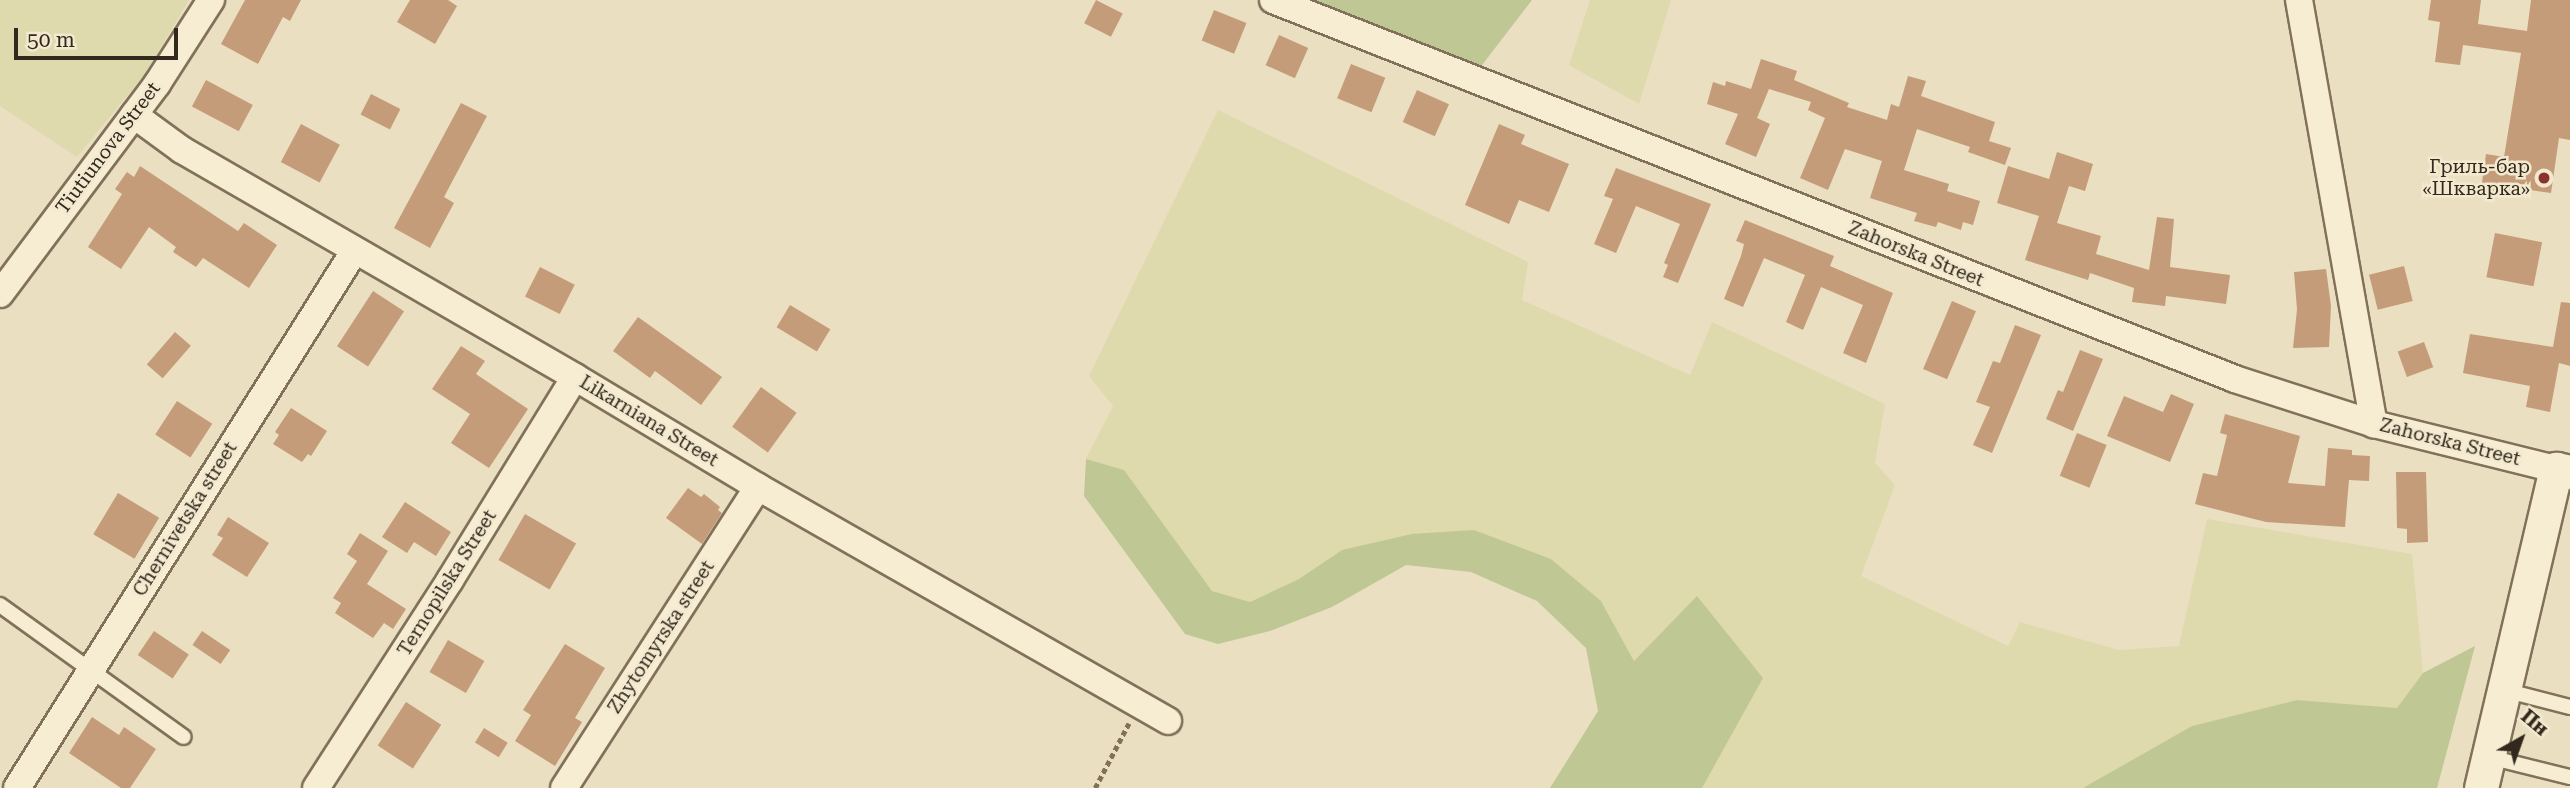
<!DOCTYPE html>
<meta charset="utf-8">
<style>
body{margin:0}
#map{position:relative;width:2570px;height:788px;overflow:hidden;background:#eadfc0;font-family:"Roboto Serif",serif}
div>[style]{position:absolute}
.farmland>*{inset:0;background:#dfd9ae}
.green>*{inset:0;background:#bfc795}
.building>*{inset:0;background:#c59c79;transform-origin:0 0}
.path>*{height:4.5px;margin-top:-2.25px;transform-origin:0;background:repeating-linear-gradient(90deg,#82715a 0 5px,transparent 0 8.5px)}
.roads{filter:drop-shadow(2px 0 #82715a) drop-shadow(-2px 0 #82715a) drop-shadow(0 2px #82715a) drop-shadow(0 -2px #82715a)}
.service>*{height:14px;margin:-7px;padding:0 7px;transform-origin:7px;border-radius:7px;background:#f6edd3}
.minor>*{height:26px;margin:-13px;padding:0 13px;transform-origin:13px;border-radius:13px;background:#f6edd3}
.tertiary>*{height:33px;margin:-16.5px;padding:0 16.5px;transform-origin:16.5px;border-radius:16.5px;background:#f6edd3}
.dots>*{width:19px;height:19px;translate:-50% -50%;box-sizing:border-box;border:4px solid #f2e9cf;border-radius:50%}
span{translate:-50% -50%;white-space:nowrap;text-align:center;line-height:1.15;-webkit-text-stroke:5px #f2e9cf;paint-order:stroke}
.street-label{font-size:19px;color:#32281d}
.poi-label{font-size:19px;color:#32281d}
.right{translate:-100% -50%;text-align:right}
.north{position:absolute;left:2486px;top:704px;width:70px;height:70px;-webkit-text-stroke:5px #f2e9cf;paint-order:stroke;rotate:40deg;font-size:19px;font-weight:700;line-height:28px;text-align:center;color:#32281d}
.north::after{content:'';display:block;margin:auto;width:24px;height:32px;background:#32281d;clip-path:polygon(50% 0,100% 100%,50% 72%,0 100%)}
.scale{position:absolute;left:14px;top:28px;width:164px;height:32px;box-sizing:border-box;border:4px solid #32281d;border-top:0;padding-left:9px;font-size:21px;line-height:24px;white-space:nowrap;color:#32281d;-webkit-text-stroke:5px #f2e9cf;paint-order:stroke}
</style>
<div id="map">
<div class="farmland">
<div style="clip-path:polygon(0 0,189px 0,145px 74px,77px 157px,0 106px)"></div>
<div style="clip-path:polygon(1590px 0,1671px 0,1639px 104px,1569px 65px)"></div>
<div style="clip-path:polygon(1218px 110px,1528px 262px,1522px 300px,1690px 375px,1712px 322px,1885px 404px,1875px 463px,1895px 485px,1861px 576px,2008px 646px,2020px 622px,2119px 650px,2179px 646px,2207px 519px,2412px 554px,2423px 673px,2397px 708px,2297px 700px,2192px 726px,2083px 788px,1702px 788px,1762px 678px,1697px 597px,1634px 661px,1601px 601px,1551px 559px,1474px 530px,1342px 550px,1299px 579px,1250px 602px,1212px 591px,1124px 470px,1086px 459px,1113px 406px,1089px 376px)"></div>
</div>
<div class="green">
<div style="clip-path:polygon(1305px 0,1532px 0,1479px 69px)"></div>
<div style="clip-path:polygon(1086px 459px,1124px 470px,1212px 591px,1250px 602px,1299px 579px,1342px 550px,1412px 534px,1474px 530px,1551px 559px,1601px 601px,1634px 661px,1697px 596px,1763px 678px,1702px 788px,1550px 788px,1598px 711px,1586px 648px,1537px 601px,1471px 572px,1406px 565px,1332px 607px,1270px 631px,1218px 644px,1185px 634px,1084px 496px)"></div>
<div style="clip-path:polygon(2475px 646px,2437px 788px,2083px 788px,2192px 726px,2297px 700px,2397px 708px,2423px 673px)"></div>
</div>
<div class="building">
<div style="clip-path:polygon(245px 0,301px 0,290px 21px,283px 17px,258px 64px,221px 44px)"></div>
<div style="clip-path:polygon(410px 0,448px 0,457px 6px,435px 44px,397px 22px)"></div>
<div style="left:1096px;top:0;width:30px;height:26px;rotate:27deg"></div>
<div style="clip-path:polygon(2431px 0,2481px 0,2478px 24px,2527px 31px,2531px 0,2570px 0,2570px 140px,2559px 138px,2551px 193px,2523px 189px,2522px 195px,2481px 189px,2486px 154px,2504px 157px,2521px 53px,2463px 45px,2460px 65px,2435px 62px,2440px 22px,2428px 20px)"></div>
<div style="left:1214px;top:10px;width:35px;height:33px;rotate:22deg"></div>
<div style="left:1279px;top:35px;width:32px;height:33px;rotate:24deg"></div>
<div style="clip-path:polygon(1761px 59px,1797px 71px,1794px 80px,1849px 103px,1847px 107px,1887px 120px,1891px 104px,1899px 107px,1908px 76px,1926px 81px,1921px 96px,1995px 122px,1989px 141px,2011px 148px,2005px 165px,1968px 152px,1970px 147px,1917px 129px,1904px 170px,1949px 184px,1947px 191px,1980px 201px,1973px 225px,1963px 222px,1961px 230px,1938px 222px,1936px 227px,1914px 221px,1917px 213px,1870px 198px,1882px 161px,1845px 149px,1828px 190px,1800px 178px,1825px 118px,1808px 110px,1811px 102px,1769px 89px,1757px 118px,1770px 124px,1756px 157px,1725px 144px,1738px 114px,1707px 104px,1713px 82px,1725px 86px,1726px 81px,1751px 89px)"></div>
<div style="left:1351px;top:64px;width:37px;height:37px;rotate:22deg"></div>
<div style="left:206px;top:80px;width:53px;height:30px;rotate:28deg"></div>
<div style="left:1417px;top:90px;width:35px;height:35px;rotate:24deg"></div>
<div style="left:371px;top:94px;width:33px;height:23px;rotate:27deg"></div>
<div style="clip-path:polygon(461px 103px,487px 116px,444px 197px,454px 203px,430px 248px,394px 228px)"></div>
<div style="left:301px;top:124px;width:44px;height:43px;rotate:28deg"></div>
<div style="clip-path:polygon(1499px 124px,1525px 135px,1521px 144px,1569px 164px,1549px 212px,1519px 200px,1509px 224px,1465px 205px)"></div>
<div style="clip-path:polygon(2057px 152px,2093px 164px,2085px 191px,2069px 186px,2057px 223px,2101px 236px,2096px 254px,2149px 270px,2157px 217px,2174px 219px,2170px 267px,2230px 275px,2226px 304px,2166px 296px,2165px 306px,2132px 302px,2134px 288px,2090px 273px,2088px 280px,2025px 260px,2039px 216px,1997px 203px,2008px 166px,2049px 179px)"></div>
<div style="clip-path:polygon(140px 166px,238px 231px,244px 223px,277px 245px,249px 288px,203px 258px,196px 267px,173px 252px,176px 247px,149px 227px,121px 269px,88px 247px,122px 194px,115px 189px,127px 172px,134px 177px)"></div>
<div style="clip-path:polygon(1616px 168px,1711px 204px,1678px 283px,1663px 277px,1668px 265px,1664px 263px,1680px 224px,1636px 206px,1616px 253px,1594px 244px,1613px 199px,1604px 196px)"></div>
<div style="clip-path:polygon(1745px 220px,1834px 256px,1830px 266px,1893px 293px,1866px 363px,1843px 353px,1863px 305px,1821px 287px,1803px 330px,1786px 322px,1805px 275px,1764px 258px,1743px 307px,1724px 299px,1741px 256px,1744px 244px,1736px 241px)"></div>
<div style="left:2495px;top:233px;width:48px;height:45px;rotate:11deg"></div>
<div style="left:2404px;top:266px;width:36px;height:36px;rotate:76deg"></div>
<div style="left:540px;top:267px;width:39px;height:33px;rotate:27deg"></div>
<div style="clip-path:polygon(2326px 269px,2331px 306px,2329px 347px,2293px 348px,2297px 309px,2294px 272px)"></div>
<div style="left:373px;top:291px;width:37px;height:66px;rotate:33deg"></div>
<div style="left:1952px;top:301px;width:26px;height:74px;rotate:23deg"></div>
<div style="clip-path:polygon(2561px 302px,2570px 303px,2570px 366px,2559px 363px,2550px 412px,2526px 407px,2530px 386px,2463px 373px,2470px 334px,2553px 347px)"></div>
<div style="left:790px;top:305px;width:47px;height:26px;rotate:31deg"></div>
<div style="clip-path:polygon(638px 317px,722px 377px,701px 405px,655px 371px,650px 378px,613px 351px)"></div>
<div style="clip-path:polygon(2015px 325px,2041px 335px,1992px 453px,1973px 445px,1990px 407px,1976px 402px,1993px 361px,2000px 363px)"></div>
<div style="left:175px;top:332px;width:21px;height:43px;rotate:41deg"></div>
<div style="left:2424px;top:342px;width:27px;height:28px;rotate:70deg"></div>
<div style="clip-path:polygon(461px 346px,485px 361px,476px 374px,528px 409px,489px 468px,451px 443px,470px 414px,432px 389px)"></div>
<div style="clip-path:polygon(2080px 350px,2103px 359px,2073px 431px,2046px 419px,2058px 390px,2063px 392px)"></div>
<div style="left:761px;top:387px;width:44px;height:49px;rotate:36deg"></div>
<div style="clip-path:polygon(2171px 394px,2194px 404px,2170px 462px,2107px 436px,2124px 396px,2163px 412px)"></div>
<div style="left:177px;top:401px;width:42px;height:40px;rotate:33deg"></div>
<div style="clip-path:polygon(291px 408px,327px 431px,311px 456px,308px 454px,302px 462px,273px 444px,279px 435px,275px 432px)"></div>
<div style="clip-path:polygon(2225px 414px,2300px 436px,2288px 483px,2325px 486px,2328px 448px,2352px 450px,2352px 455px,2370px 456px,2369px 481px,2349px 480px,2345px 527px,2266px 522px,2195px 504px,2203px 473px,2217px 476px,2227px 435px,2220px 433px)"></div>
<div style="left:2077px;top:433px;width:32px;height:46px;rotate:22deg"></div>
<div style="clip-path:polygon(2396px 472px,2426px 472px,2428px 542px,2407px 543px,2407px 529px,2397px 528px)"></div>
<div style="clip-path:polygon(688px 488px,701px 497px,704px 494px,720px 507px,718px 510px,722px 513px,702px 544px,666px 518px)"></div>
<div style="left:118px;top:493px;width:48px;height:48px;rotate:31deg"></div>
<div style="clip-path:polygon(405px 502px,451px 532px,436px 556px,414px 542px,407px 553px,382px 537px)"></div>
<div style="left:525px;top:514px;width:59px;height:53px;rotate:30deg"></div>
<div style="clip-path:polygon(228px 517px,269px 543px,247px 577px,212px 555px,223px 538px,217px 535px)"></div>
<div style="clip-path:polygon(360px 533px,388px 551px,367px 584px,406px 609px,393px 629px,384px 623px,373px 638px,335px 613px,341px 603px,333px 598px,357px 561px,347px 554px)"></div>
<div style="left:154px;top:631px;width:42px;height:29px;rotate:34deg"></div>
<div style="left:202px;top:631px;width:34px;height:17px;rotate:34deg"></div>
<div style="left:448px;top:640px;width:42px;height:37px;rotate:30deg"></div>
<div style="clip-path:polygon(565px 644px,605px 668px,575px 718px,582px 722px,555px 766px,515px 741px,531px 715px,523px 710px)"></div>
<div style="left:406px;top:702px;width:42px;height:52px;rotate:33deg"></div>
<div style="clip-path:polygon(92px 717px,119px 735px,124px 727px,156px 749px,130px 788px,121px 788px,69px 753px)"></div>
<div style="left:484px;top:728px;width:28px;height:17px;rotate:32deg"></div>
</div>
<div class="path">
<div style="left:1095px;top:788px;width:73px;rotate:-62.4deg"></div>
</div>
<div class="roads">
<div class="service">
<div style="left:0;top:605px;width:226px;rotate:35.7deg"></div>
<div style="left:2504px;top:690px;width:68px;rotate:14.4deg"></div>
<div style="left:2489px;top:757px;width:83px;rotate:13.9deg"></div>
</div>
<div class="minor">
<div style="left:1273px;top:0;width:1034px;rotate:21.5deg"></div>
<div style="left:2235px;top:379px;width:146px;rotate:17.9deg"></div>
<div style="left:2374px;top:424px;width:187px;rotate:13.9deg"></div>
<div style="left:2299px;top:0;width:431px;rotate:80deg"></div>
<div style="left:134px;top:115px;width:59px;rotate:36.1deg"></div>
<div style="left:182px;top:150px;width:454px;rotate:30deg"></div>
<div style="left:575px;top:377px;width:214px;rotate:31deg"></div>
<div style="left:758px;top:487px;width:472px;rotate:29.7deg"></div>
<div style="left:0;top:294px;width:262px;rotate:-53.2deg"></div>
<div style="left:157px;top:84px;width:100px;rotate:-57.3deg"></div>
<div style="left:17px;top:788px;width:635px;rotate:-57.86deg"></div>
<div style="left:316px;top:788px;width:247px;rotate:-57.2deg"></div>
<div style="left:450px;top:580px;width:238px;rotate:-58.4deg"></div>
<div style="left:564px;top:788px;width:358px;rotate:-57.2deg"></div>
</div>
<div class="tertiary">
<div style="left:2481px;top:788px;width:328px;rotate:-76.8deg"></div>
<div style="left:2556px;top:469px;width:14px;rotate:12deg"></div>
</div>
</div>
<div class="dots">
<div style="left:2544px;top:178px;background:#8c322e"></div>
</div>
<div class="street-label">
<span style="left:108px;top:148px;rotate:-53deg">Tiutiunova Street</span>
<span style="left:1916px;top:254px;rotate:22deg">Zahorska Street</span>
<span style="left:649px;top:421px;rotate:31deg">Likarniana Street</span>
<span style="left:2450px;top:442px;rotate:14deg">Zahorska Street</span>
<span style="left:185px;top:519px;rotate:-58deg">Chernivetska street</span>
<span style="left:447px;top:583px;rotate:-58deg">Ternopilska Street</span>
<span style="left:661px;top:637px;rotate:-57deg">Zhytomyrska street</span>
</div>
<div class="poi-label">
<span class="right" style="left:2530px;top:178px">Гриль-бар<br>«Шкварка»</span>
</div>
<div class="north">Пн</div>
<div class="scale">50 m</div>
</div>
